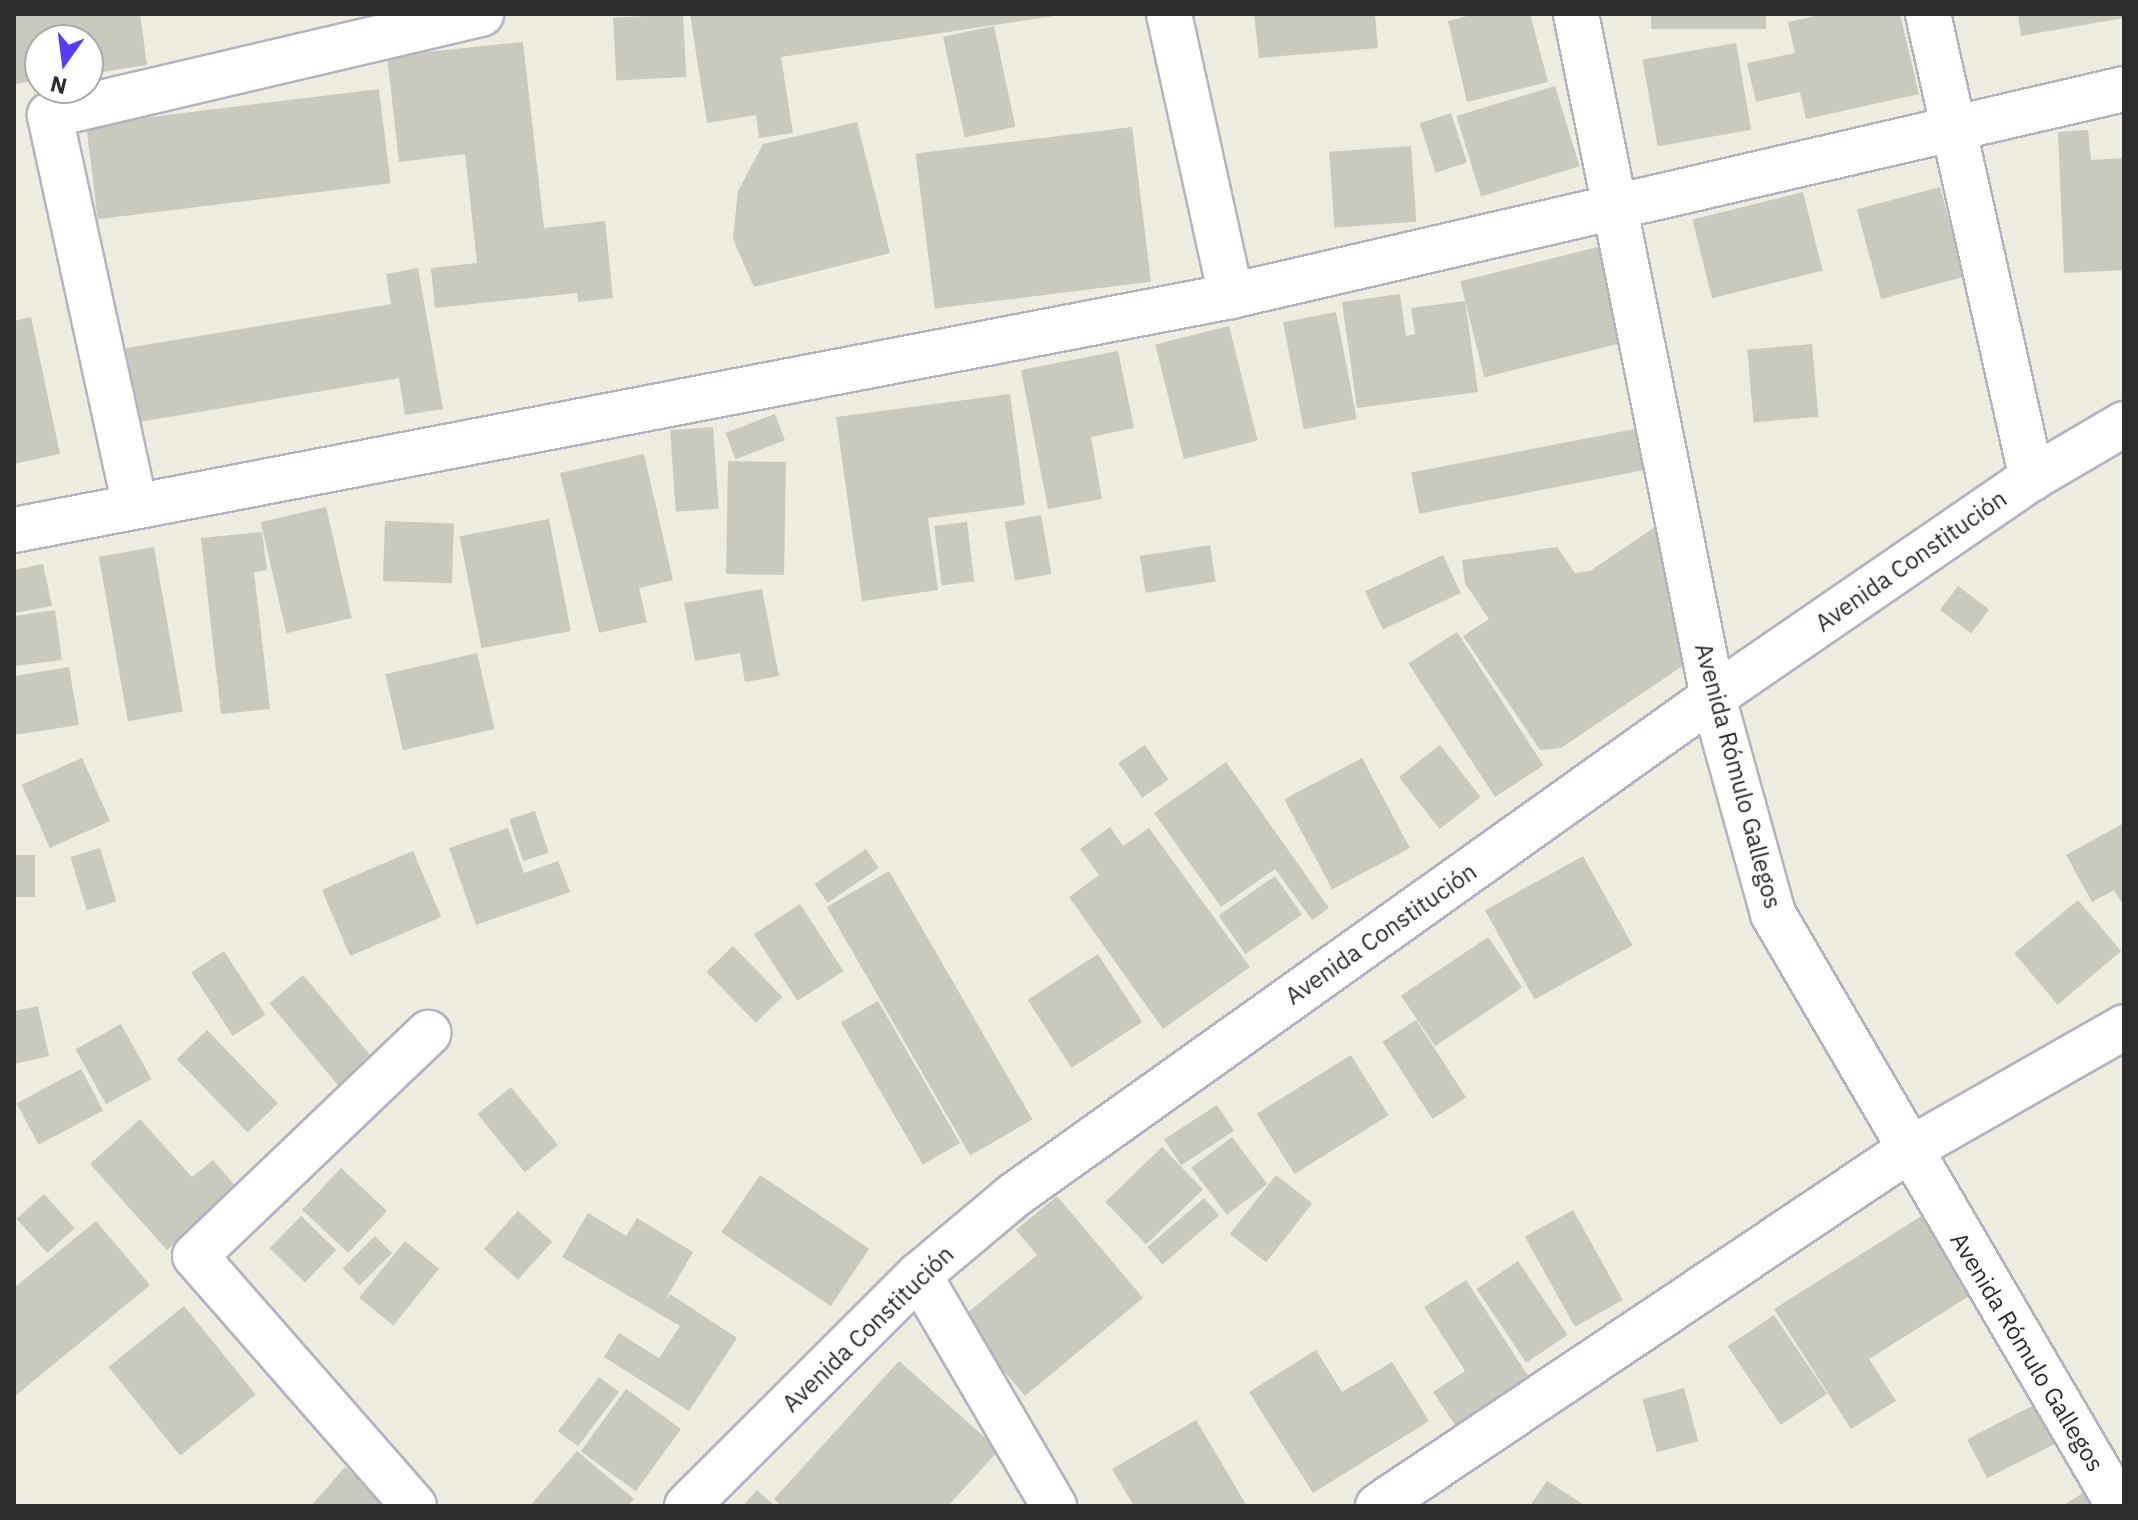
<!DOCTYPE html>
<meta charset="utf-8">
<style>
body{margin:0}
#map{position:relative;width:2138px;height:1520px;overflow:hidden;background:#eeecde;font-family:"IBM Plex Sans",sans-serif}
div>[style]{position:absolute}
.building>*{inset:0;background:#c9c9bd;transform-origin:0 0}
.roads{filter:drop-shadow(2px 0 #b3b2c0) drop-shadow(-2px 0 #b3b2c0) drop-shadow(0 2px #b3b2c0) drop-shadow(0 -2px #b3b2c0)}
.minor>*{height:44px;margin:-22px;padding:0 22px;transform-origin:22px;border-radius:22px;background:#fff}
span{translate:-50% -50%;white-space:nowrap;text-align:center;line-height:1.15;-webkit-text-stroke:7px #fff;paint-order:stroke}
.street-label{font-size:24px;color:#2c2c2c}
.frame{position:absolute;inset:0;border:16px solid #2c2c2c;pointer-events:none}
.north{position:absolute;left:24px;top:24px;width:80px;height:80px;box-sizing:border-box;background:#fff;border:2px solid #ababab;border-radius:50%;rotate:194deg;font-size:22px;font-weight:700;line-height:32px;text-align:center;color:#2c2c2c}
.north::after{content:'';display:block;margin:auto;width:28px;height:36px;background:#563afe;clip-path:polygon(50% 0,100% 100%,50% 72%,0 100%)}
</style>
<div id="map">
<div class="building">
<div style="clip-path:polygon(14px 14px,140px 14px,147px 65px,88px 74px,88px 40px,40px 40px,40px 80px,14px 84px)"></div>
<div style="left:683px;top:14px;width:63px;height:70px;rotate:87deg"></div>
<div style="clip-path:polygon(690px 14px,1054px 14px,1054px 16px,781px 57px,793px 133px,759px 138px,756px 115px,707px 123px)"></div>
<div style="clip-path:polygon(1254px 14px,1375px 14px,1378px 48px,1259px 58px)"></div>
<div style="clip-path:polygon(1475px 14px,1530px 14px,1548px 82px,1467px 102px,1448px 21px)"></div>
<div style="left:1651px;top:14px;width:115px;height:15px"></div>
<div style="clip-path:polygon(1825px 14px,1900px 14px,1919px 94px,1806px 119px,1800px 92px,1756px 102px,1747px 63px,1795px 53px,1788px 22px)"></div>
<div style="clip-path:polygon(2018px 14px,2124px 14px,2124px 18px,2021px 36px)"></div>
<div style="left:994px;top:26px;width:103px;height:52px;rotate:78deg"></div>
<div style="clip-path:polygon(523px 42px,544px 228px,605px 221px,613px 298px,578px 302px,577px 293px,435px 308px,431px 268px,477px 263px,465px 154px,399px 162px,387px 56px)"></div>
<div style="left:1736px;top:43px;width:88px;height:95px;rotate:80deg"></div>
<div style="left:1555px;top:86px;width:84px;height:103px;rotate:73deg"></div>
<div style="left:379px;top:89px;width:95px;height:295px;rotate:83deg"></div>
<div style="left:1451px;top:113px;width:52px;height:33px;rotate:72deg"></div>
<div style="clip-path:polygon(857px 122px,890px 253px,754px 287px,733px 239px,738px 191px,763px 144px)"></div>
<div style="left:1132px;top:127px;width:156px;height:218px;rotate:83deg"></div>
<div style="clip-path:polygon(2088px 130px,2091px 160px,2124px 158px,2124px 270px,2064px 273px,2058px 132px)"></div>
<div style="left:1411px;top:146px;width:76px;height:82px;rotate:86deg"></div>
<div style="left:1940px;top:187px;width:93px;height:86px;rotate:75deg"></div>
<div style="left:1803px;top:192px;width:81px;height:114px;rotate:76deg"></div>
<div style="left:1602px;top:246px;width:99px;height:146px;rotate:76deg"></div>
<div style="clip-path:polygon(418px 268px,443px 409px,405px 415px,399px 378px,139px 422px,126px 348px,391px 304px,386px 274px)"></div>
<div style="clip-path:polygon(1400px 294px,1406px 336px,1415px 334px,1411px 308px,1465px 301px,1478px 392px,1357px 408px,1342px 302px)"></div>
<div style="left:1336px;top:312px;width:109px;height:54px;rotate:79deg"></div>
<div style="clip-path:polygon(31px 317px,60px 454px,14px 464px,14px 321px)"></div>
<div style="left:1229px;top:326px;width:118px;height:76px;rotate:76deg"></div>
<div style="left:1812px;top:344px;width:73px;height:65px;rotate:85deg"></div>
<div style="clip-path:polygon(1118px 351px,1134px 428px,1091px 437px,1102px 499px,1048px 509px,1021px 370px)"></div>
<div style="clip-path:polygon(1010px 394px,1025px 505px,928px 518px,938px 590px,862px 601px,836px 417px)"></div>
<div style="left:775px;top:414px;width:28px;height:53px;rotate:69deg"></div>
<div style="left:713px;top:427px;width:82px;height:43px;rotate:86deg"></div>
<div style="left:1635px;top:429px;width:42px;height:228px;rotate:79deg"></div>
<div style="clip-path:polygon(644px 454px,673px 580px,639px 588px,647px 622px,599px 633px,560px 473px)"></div>
<div style="left:728px;top:461px;width:58px;height:113px;rotate:1deg"></div>
<div style="left:326px;top:507px;width:114px;height:67px;rotate:77deg"></div>
<div style="left:1041px;top:515px;width:60px;height:37px;rotate:80deg"></div>
<div style="left:549px;top:519px;width:114px;height:91px;rotate:79deg"></div>
<div style="left:385px;top:521px;width:69px;height:60px;rotate:2deg"></div>
<div style="left:967px;top:522px;width:60px;height:33px;rotate:83deg"></div>
<div style="clip-path:polygon(1658px 525px,1681px 595px,1668px 604px,1686px 629px,1690px 661px,1561px 748px,1540px 750px,1463px 636px,1489px 619px,1465px 583px,1462px 560px,1557px 547px,1575px 573px,1590px 571px)"></div>
<div style="clip-path:polygon(262px 532px,267px 570px,254px 572px,270px 709px,221px 714px,201px 538px)"></div>
<div style="left:1210px;top:545px;width:37px;height:71px;rotate:81deg"></div>
<div style="left:154px;top:547px;width:167px;height:56px;rotate:80deg"></div>
<div style="left:1443px;top:555px;width:42px;height:86px;rotate:65deg"></div>
<div style="clip-path:polygon(43px 564px,52px 606px,14px 613px,14px 570px)"></div>
<div style="left:1958px;top:586px;width:39px;height:30px;rotate:37deg"></div>
<div style="clip-path:polygon(762px 589px,779px 676px,745px 682px,740px 653px,695px 661px,684px 603px)"></div>
<div style="clip-path:polygon(55px 610px,62px 660px,14px 666px,14px 616px)"></div>
<div style="left:1457px;top:632px;width:159px;height:58px;rotate:57deg"></div>
<div style="left:477px;top:653px;width:78px;height:94px;rotate:77deg"></div>
<div style="clip-path:polygon(69px 667px,79px 725px,14px 735px,14px 676px)"></div>
<div style="left:1145px;top:745px;width:42px;height:32px;rotate:56deg"></div>
<div style="left:1440px;top:745px;width:66px;height:52px;rotate:52deg"></div>
<div style="left:82px;top:758px;width:69px;height:66px;rotate:66deg"></div>
<div style="left:1362px;top:758px;width:102px;height:88px;rotate:62deg"></div>
<div style="clip-path:polygon(1226px 762px,1329px 908px,1312px 920px,1275px 869px,1221px 907px,1154px 813px)"></div>
<div style="left:535px;top:811px;width:44px;height:27px;rotate:72deg"></div>
<div style="clip-path:polygon(2124px 823px,2124px 907px,2114px 890px,2092px 902px,2066px 855px)"></div>
<div style="clip-path:polygon(1110px 827px,1123px 846px,1149px 828px,1250px 967px,1163px 1029px,1069px 897px,1099px 875px,1080px 849px)"></div>
<div style="clip-path:polygon(508px 828px,524px 873px,558px 861px,570px 892px,476px 925px,449px 848px)"></div>
<div style="left:100px;top:848px;width:56px;height:31px;rotate:73deg"></div>
<div style="left:866px;top:849px;width:23px;height:62px;rotate:56deg"></div>
<div style="left:413px;top:851px;width:72px;height:99px;rotate:67deg"></div>
<div style="left:14px;top:855px;width:21px;height:42px"></div>
<div style="left:1583px;top:856px;width:102px;height:112px;rotate:61deg"></div>
<div style="left:889px;top:871px;width:287px;height:72px;rotate:60deg"></div>
<div style="left:1275px;top:876px;width:47px;height:69px;rotate:55deg"></div>
<div style="left:2078px;top:900px;width:67px;height:83px;rotate:50deg"></div>
<div style="left:800px;top:904px;width:80px;height:55px;rotate:57deg"></div>
<div style="left:1488px;top:937px;width:61px;height:105px;rotate:56deg"></div>
<div style="left:733px;top:946px;width:71px;height:37px;rotate:46deg"></div>
<div style="left:224px;top:951px;width:76px;height:39px;rotate:57deg"></div>
<div style="left:1098px;top:954px;width:81px;height:84px;rotate:57deg"></div>
<div style="left:303px;top:975px;width:108px;height:44px;rotate:50deg"></div>
<div style="left:878px;top:1001px;width:164px;height:43px;rotate:60deg"></div>
<div style="clip-path:polygon(38px 1006px,49px 1056px,14px 1064px,14px 1011px)"></div>
<div style="left:1416px;top:1020px;width:92px;height:40px;rotate:57deg"></div>
<div style="left:121px;top:1024px;width:63px;height:52px;rotate:61deg"></div>
<div style="left:207px;top:1030px;width:102px;height:42px;rotate:46deg"></div>
<div style="left:1351px;top:1055px;width:71px;height:111px;rotate:58deg"></div>
<div style="left:81px;top:1069px;width:47px;height:73px;rotate:62deg"></div>
<div style="left:511px;top:1087px;width:75px;height:43px;rotate:51deg"></div>
<div style="left:1217px;top:1105px;width:31px;height:63px;rotate:57deg"></div>
<div style="clip-path:polygon(140px 1119px,192px 1177px,213px 1160px,237px 1188px,167px 1250px,90px 1164px)"></div>
<div style="left:1232px;top:1137px;width:59px;height:51px;rotate:53deg"></div>
<div style="left:1162px;top:1147px;width:59px;height:79px;rotate:46deg"></div>
<div style="left:341px;top:1168px;width:63px;height:57px;rotate:43deg"></div>
<div style="left:760px;top:1175px;width:132px;height:69px;rotate:34deg"></div>
<div style="left:1276px;top:1175px;width:46px;height:75px;rotate:38deg"></div>
<div style="left:44px;top:1194px;width:46px;height:37px;rotate:48deg"></div>
<div style="clip-path:polygon(1057px 1196px,1143px 1298px,1025px 1396px,960px 1319px,1037px 1255px,1016px 1230px)"></div>
<div style="left:1204px;top:1198px;width:23px;height:75px;rotate:49deg"></div>
<div style="left:1573px;top:1210px;width:103px;height:55px;rotate:61deg"></div>
<div style="clip-path:polygon(1931px 1210px,1982px 1288px,1869px 1359px,1896px 1401px,1851px 1429px,1774px 1309px)"></div>
<div style="left:518px;top:1211px;width:46px;height:51px;rotate:42deg"></div>
<div style="clip-path:polygon(588px 1213px,626px 1236px,637px 1218px,693px 1252px,664px 1302px,670px 1294px,737px 1338px,689px 1411px,604px 1357px,619px 1333px,659px 1358px,680px 1326px,562px 1257px)"></div>
<div style="left:301px;top:1216px;width:49px;height:45px;rotate:44deg"></div>
<div style="clip-path:polygon(96px 1221px,150px 1285px,14px 1397px,14px 1288px)"></div>
<div style="left:375px;top:1236px;width:24px;height:46px;rotate:45deg"></div>
<div style="left:405px;top:1241px;width:44px;height:73px;rotate:39deg"></div>
<div style="left:1518px;top:1261px;width:89px;height:50px;rotate:56deg"></div>
<div style="clip-path:polygon(1466px 1280px,1529px 1377px,1455px 1425px,1433px 1392px,1465px 1371px,1424px 1307px)"></div>
<div style="left:184px;top:1306px;width:114px;height:97px;rotate:51deg"></div>
<div style="left:1774px;top:1315px;width:95px;height:56px;rotate:56deg"></div>
<div style="clip-path:polygon(1316px 1350px,1342px 1392px,1392px 1362px,1429px 1421px,1313px 1493px,1249px 1392px)"></div>
<div style="clip-path:polygon(899px 1361px,999px 1450px,948px 1506px,781px 1506px,774px 1499px)"></div>
<div style="left:599px;top:1377px;width:25px;height:68px;rotate:37deg"></div>
<div style="left:1684px;top:1388px;width:55px;height:43px;rotate:75deg"></div>
<div style="left:626px;top:1389px;width:68px;height:77px;rotate:36deg"></div>
<div style="left:2042px;top:1401px;width:44px;height:84px;rotate:63deg"></div>
<div style="clip-path:polygon(1196px 1420px,1247px 1506px,1134px 1506px,1112px 1469px)"></div>
<div style="clip-path:polygon(577px 1451px,634px 1499px,628px 1506px,530px 1506px)"></div>
<div style="clip-path:polygon(345px 1467px,389px 1506px,311px 1506px)"></div>
<div style="clip-path:polygon(1547px 1481px,1586px 1506px,1530px 1506px)"></div>
<div style="clip-path:polygon(2094px 1486px,2107px 1506px,2062px 1506px)"></div>
<div style="clip-path:polygon(757px 1490px,775px 1506px,743px 1506px)"></div>
</div>
<div class="roads">
<div class="minor">
<div style="left:1169px;top:14px;width:289px;rotate:77.6deg"></div>
<div style="left:1576px;top:14px;width:697px;rotate:78.66deg"></div>
<div style="left:1713px;top:697px;width:225px;rotate:74.5deg"></div>
<div style="left:1773px;top:914px;width:686px;rotate:59.7deg"></div>
<div style="left:1928px;top:14px;width:476px;rotate:77.4deg"></div>
<div style="left:135px;top:506px;width:400px;rotate:-102.3deg"></div>
<div style="left:50px;top:115px;width:443px;rotate:-13.2deg"></div>
<div style="left:14px;top:530px;width:1239px;rotate:-10.88deg"></div>
<div style="left:1231px;top:296px;width:917px;rotate:-13.05deg"></div>
<div style="left:919px;top:1275px;width:268px;rotate:59.7deg"></div>
<div style="left:414px;top:1506px;width:332px;rotate:-131.2deg"></div>
<div style="left:195px;top:1256px;width:323px;rotate:-43.7deg"></div>
<div style="left:687px;top:1506px;width:327px;rotate:-44.9deg"></div>
<div style="left:919px;top:1275px;width:123px;rotate:-40deg"></div>
<div style="left:1013px;top:1196px;width:860px;rotate:-35.48deg"></div>
<div style="left:1713px;top:697px;width:387px;rotate:-34.5deg"></div>
<div style="left:2032px;top:478px;width:107px;rotate:-30.4deg"></div>
<div style="left:1378px;top:1506px;width:637px;rotate:-33.86deg"></div>
<div style="left:1907px;top:1151px;width:250px;rotate:-29.7deg"></div>
</div>
</div>
<div class="street-label">
<span style="left:1911px;top:561px;rotate:-35deg">Avenida Constitución</span>
<span style="left:1738px;top:776px;rotate:75deg">Avenida Rómulo Gallegos</span>
<span style="left:1381px;top:934px;rotate:-35deg">Avenida Constitución</span>
<span style="left:868px;top:1329px;rotate:-44deg">Avenida Constitución</span>
<span style="left:2027px;top:1352px;rotate:59deg">Avenida Rómulo Gallegos</span>
</div>
<div class="frame"></div>
<div class="north">N</div>
</div>
